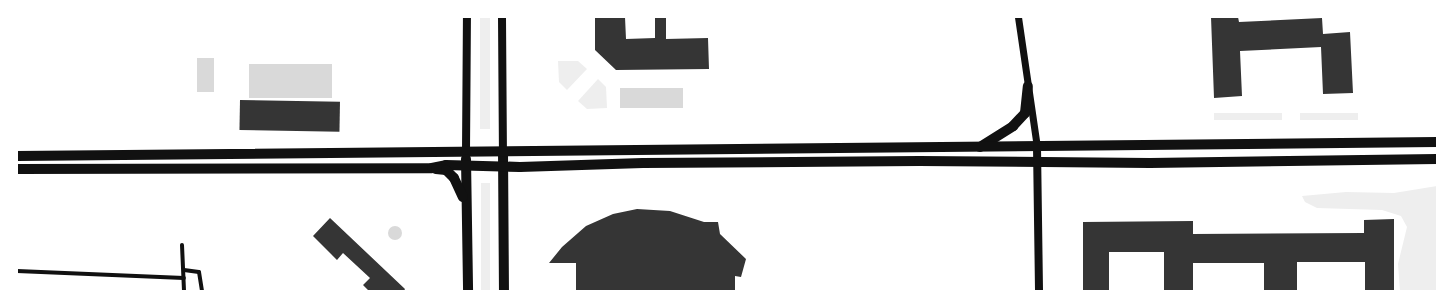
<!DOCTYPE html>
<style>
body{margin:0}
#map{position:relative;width:1454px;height:308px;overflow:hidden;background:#fff;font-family:Merriweather,serif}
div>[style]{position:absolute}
.green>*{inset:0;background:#eee;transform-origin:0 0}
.water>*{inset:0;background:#d9d9d9;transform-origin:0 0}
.round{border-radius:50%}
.building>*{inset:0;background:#353535;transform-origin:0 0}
.minor>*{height:4px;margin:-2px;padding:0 2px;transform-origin:2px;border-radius:2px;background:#111}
.tertiary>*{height:7px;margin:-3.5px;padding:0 3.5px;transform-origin:3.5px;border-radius:3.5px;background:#111}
.secondary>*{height:8px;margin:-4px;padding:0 4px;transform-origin:4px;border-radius:4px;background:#111}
.primary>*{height:10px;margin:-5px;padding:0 5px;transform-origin:5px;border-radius:5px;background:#111}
span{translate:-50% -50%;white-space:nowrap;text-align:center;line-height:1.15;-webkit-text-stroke:4px #fff;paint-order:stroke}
.frame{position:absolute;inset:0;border:18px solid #fff;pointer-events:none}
</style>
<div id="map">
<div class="green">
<div style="left:480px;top:17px;width:10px;height:112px"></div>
<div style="clip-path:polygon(558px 61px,578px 61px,587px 69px,567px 90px,559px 82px)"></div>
<div style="clip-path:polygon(598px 79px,606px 87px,607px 108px,587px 109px,578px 101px)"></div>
<div style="left:1214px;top:113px;width:68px;height:7px"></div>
<div style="left:1300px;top:113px;width:58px;height:7px"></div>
<div style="left:481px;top:183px;width:9px;height:108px"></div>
<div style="clip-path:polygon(1437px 186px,1437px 291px,1400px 291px,1398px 264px,1407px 227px,1401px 216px,1382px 210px,1317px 208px,1305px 202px,1302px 196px,1346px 192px,1394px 193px)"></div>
</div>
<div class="water">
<div style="left:197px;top:58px;width:17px;height:34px"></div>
<div style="left:249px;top:64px;width:83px;height:34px"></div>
<div style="left:683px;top:88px;width:20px;height:63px;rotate:90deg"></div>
<div class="round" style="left:388px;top:226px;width:14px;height:14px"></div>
</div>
<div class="building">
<div style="clip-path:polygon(595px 17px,625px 17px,626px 39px,655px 38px,655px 17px,666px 17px,666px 39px,708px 38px,709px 69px,616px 70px,595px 50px)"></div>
<div style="clip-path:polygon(1211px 17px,1238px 17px,1239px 22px,1322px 18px,1323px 34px,1350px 32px,1353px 93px,1323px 94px,1321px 47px,1240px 51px,1242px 96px,1214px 98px)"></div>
<div style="left:240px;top:100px;width:100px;height:30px;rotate:1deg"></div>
<div style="clip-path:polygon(637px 209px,670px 211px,704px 222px,718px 222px,720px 234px,746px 259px,741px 277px,735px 276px,735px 291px,576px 291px,576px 263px,549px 263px,562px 247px,586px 226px,613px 214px)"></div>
<div style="clip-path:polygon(330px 218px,405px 289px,404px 291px,369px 291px,363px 285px,370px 278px,343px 253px,337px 260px,313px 236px)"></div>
<div style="clip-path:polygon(1394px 219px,1394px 291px,1365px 291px,1365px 262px,1297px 262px,1297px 291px,1264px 291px,1264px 263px,1193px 263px,1193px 291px,1164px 291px,1164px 252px,1109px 252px,1109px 291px,1083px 291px,1083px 222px,1193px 221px,1193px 234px,1364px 233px,1364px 220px)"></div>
</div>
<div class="minor">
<div style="left:182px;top:245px;width:46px;rotate:87.5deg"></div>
<div style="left:184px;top:270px;width:15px;rotate:8deg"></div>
<div style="left:199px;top:272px;width:19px;rotate:81deg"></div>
<div style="left:17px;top:271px;width:167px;rotate:2.4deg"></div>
</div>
<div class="tertiary">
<div style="left:1018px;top:17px;width:131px;rotate:81.7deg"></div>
</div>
<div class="secondary">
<div style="left:502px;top:17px;width:135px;rotate:89.6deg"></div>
<div style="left:1037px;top:147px;width:144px;rotate:89.2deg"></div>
<div style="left:466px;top:152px;width:135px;rotate:-89.6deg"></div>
</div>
<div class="primary">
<div style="left:980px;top:147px;width:39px;rotate:-32deg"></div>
<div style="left:1013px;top:126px;width:18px;rotate:-47deg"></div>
<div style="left:1025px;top:113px;width:27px;rotate:-84deg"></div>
<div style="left:503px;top:152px;width:139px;rotate:89.6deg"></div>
<div style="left:17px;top:156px;width:1420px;rotate:-0.56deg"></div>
<div style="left:466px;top:159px;width:132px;rotate:89.1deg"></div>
<div style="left:17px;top:169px;width:415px;rotate:-0.1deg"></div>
<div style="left:432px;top:168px;width:14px;rotate:-12deg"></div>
<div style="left:446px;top:165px;width:74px;rotate:1.5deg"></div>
<div style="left:520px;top:167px;width:123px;rotate:-1.9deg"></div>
<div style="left:643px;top:163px;width:276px;rotate:-0.4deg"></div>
<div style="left:919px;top:161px;width:231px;rotate:0.5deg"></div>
<div style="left:1150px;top:163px;width:287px;rotate:-0.8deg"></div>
<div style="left:436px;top:169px;width:10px;rotate:6deg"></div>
<div style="left:446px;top:170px;width:11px;rotate:45deg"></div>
<div style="left:454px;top:178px;width:21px;rotate:65deg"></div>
</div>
<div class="frame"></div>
</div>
